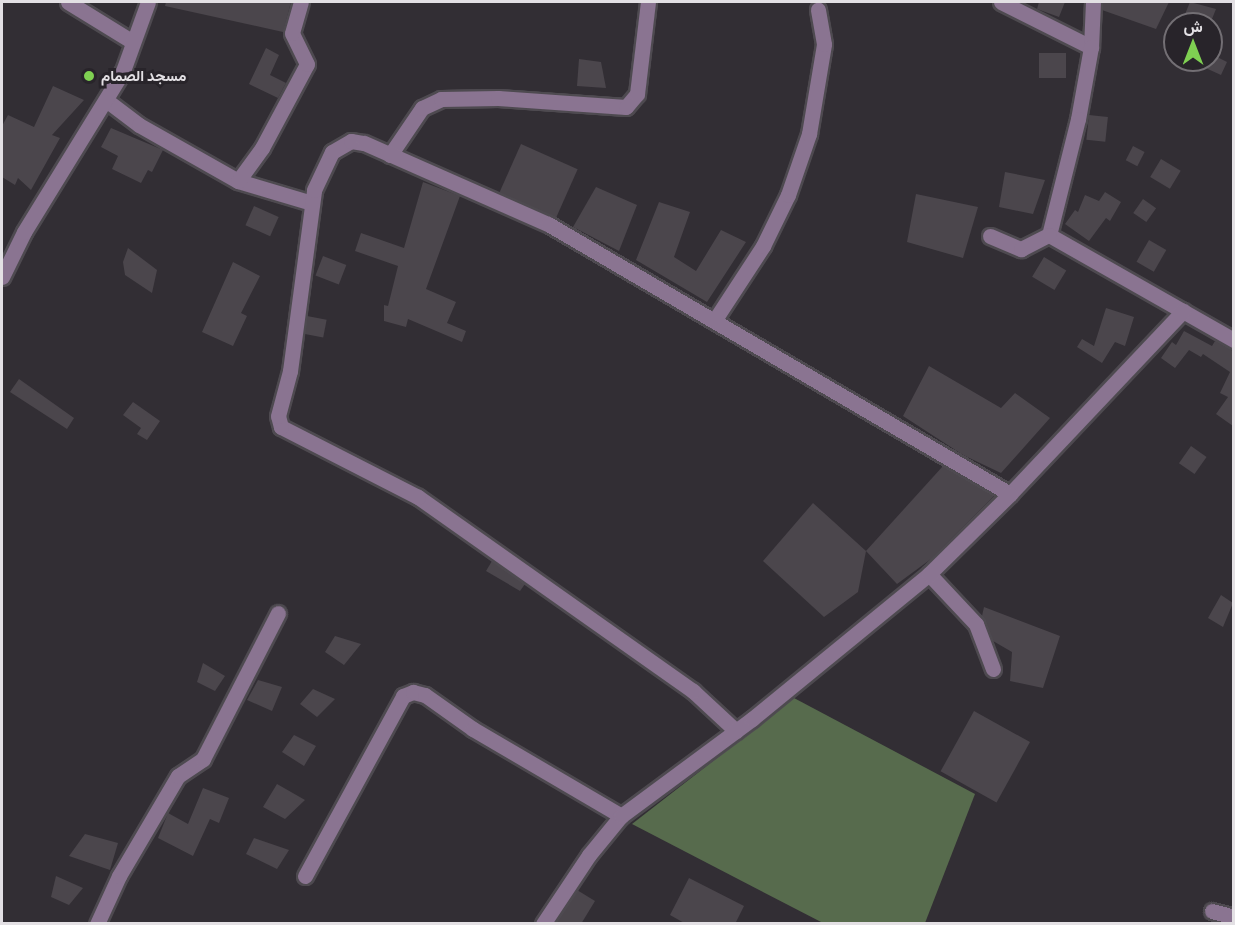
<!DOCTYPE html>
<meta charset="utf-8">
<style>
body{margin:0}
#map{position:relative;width:1235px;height:925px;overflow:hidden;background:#322e34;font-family:Commissioner,Vazirmatn,sans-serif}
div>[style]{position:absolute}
.forest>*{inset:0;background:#576b4d}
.building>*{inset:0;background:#4b464c;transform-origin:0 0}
.roads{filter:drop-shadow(2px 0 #4e4a50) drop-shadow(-2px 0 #4e4a50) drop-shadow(0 2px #4e4a50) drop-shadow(0 -2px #4e4a50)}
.minor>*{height:15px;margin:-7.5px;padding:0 7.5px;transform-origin:7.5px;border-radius:7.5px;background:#8a7491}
.dots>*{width:16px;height:16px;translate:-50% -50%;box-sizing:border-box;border:3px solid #28242a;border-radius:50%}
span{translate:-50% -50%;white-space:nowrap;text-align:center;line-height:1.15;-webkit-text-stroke:6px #28242a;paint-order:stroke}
.poi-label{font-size:15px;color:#e3e0e4;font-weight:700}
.left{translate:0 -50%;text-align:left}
.frame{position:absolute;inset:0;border:3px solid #e3e0e4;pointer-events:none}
.north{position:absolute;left:1163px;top:12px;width:60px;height:60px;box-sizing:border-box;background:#28242a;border:2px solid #736f74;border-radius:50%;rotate:0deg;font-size:16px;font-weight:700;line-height:24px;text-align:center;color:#e3e0e4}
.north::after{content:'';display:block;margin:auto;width:21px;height:27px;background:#7fd052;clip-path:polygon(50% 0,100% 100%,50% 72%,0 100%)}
</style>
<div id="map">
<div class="forest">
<div style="clip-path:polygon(794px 698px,975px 794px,925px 923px,823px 923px,632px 824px)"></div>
</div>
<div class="building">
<div style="clip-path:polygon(166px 2px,291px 2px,283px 32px,165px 6px)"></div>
<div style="clip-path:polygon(1039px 2px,1065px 2px,1059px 17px,1037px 9px)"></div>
<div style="clip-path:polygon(1103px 2px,1169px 2px,1156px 29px,1102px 10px)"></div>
<div style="clip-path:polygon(1190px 2px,1216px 9px,1210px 24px,1181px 24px)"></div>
<div style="clip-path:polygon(266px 48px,279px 55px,270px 75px,286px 83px,278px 98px,249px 84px)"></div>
<div style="left:1039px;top:53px;width:27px;height:25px"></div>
<div style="clip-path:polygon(1211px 54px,1227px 62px,1221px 75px,1188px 60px,1211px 60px)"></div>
<div style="clip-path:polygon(579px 59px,601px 62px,606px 88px,577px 86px)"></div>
<div style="clip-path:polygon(53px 86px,84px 100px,52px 135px,60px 138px,31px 190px,18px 178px,15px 185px,2px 177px,2px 126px,8px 115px,34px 127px)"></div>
<div style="left:1089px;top:115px;width:19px;height:25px;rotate:6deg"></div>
<div style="clip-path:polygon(111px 128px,163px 150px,152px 172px,148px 170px,141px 183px,112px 169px,118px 156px,101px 147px)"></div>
<div style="left:521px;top:144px;width:62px;height:53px;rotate:24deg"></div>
<div style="left:1133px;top:146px;width:13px;height:16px;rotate:27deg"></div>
<div style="left:1161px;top:159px;width:23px;height:21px;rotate:31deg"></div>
<div style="clip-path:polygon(1005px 172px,1045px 180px,1033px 214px,999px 207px)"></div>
<div style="clip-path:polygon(423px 182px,460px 196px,426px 289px,456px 302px,447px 323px,466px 331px,462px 342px,408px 319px,406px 327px,384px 321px,384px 305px,388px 306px,398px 266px,355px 251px,361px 233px,404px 248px)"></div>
<div style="clip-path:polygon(596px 187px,637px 205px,619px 251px,573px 227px)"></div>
<div style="clip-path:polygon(1105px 192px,1121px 202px,1110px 221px,1106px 218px,1089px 241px,1065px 224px,1075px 210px,1078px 212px,1085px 195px,1099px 201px)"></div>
<div style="clip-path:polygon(916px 194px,978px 207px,963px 258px,907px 242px)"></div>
<div style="left:1143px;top:199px;width:16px;height:17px;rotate:35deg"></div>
<div style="clip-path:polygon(659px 202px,690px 212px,674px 257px,696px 271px,721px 230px,746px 242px,707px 302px,636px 260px)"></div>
<div style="left:254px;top:206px;width:27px;height:21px;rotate:24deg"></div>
<div style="left:1149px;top:240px;width:20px;height:25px;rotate:30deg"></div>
<div style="clip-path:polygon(128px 248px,157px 270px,152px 293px,125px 275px,123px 262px)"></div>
<div style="left:323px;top:256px;width:25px;height:21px;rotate:21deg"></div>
<div style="left:1044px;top:257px;width:26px;height:23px;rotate:31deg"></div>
<div style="clip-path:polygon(233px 262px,260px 276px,241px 313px,247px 316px,233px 346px,202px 332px)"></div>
<div style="clip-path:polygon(1106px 308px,1134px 317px,1125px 346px,1115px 342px,1102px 363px,1077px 347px,1082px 339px,1094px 346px)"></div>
<div style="left:307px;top:316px;width:20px;height:18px;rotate:11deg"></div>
<div style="clip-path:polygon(1184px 331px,1212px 346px,1215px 341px,1233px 351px,1233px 426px,1216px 414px,1228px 397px,1220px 393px,1230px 372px,1203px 354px,1201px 357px,1189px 350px,1175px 368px,1161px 358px,1172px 342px,1176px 345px)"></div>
<div style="clip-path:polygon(929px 366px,1001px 408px,1015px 393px,1050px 418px,1001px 473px,963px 455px,903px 416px)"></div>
<div style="clip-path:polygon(19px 379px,74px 418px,67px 429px,10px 392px)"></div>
<div style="clip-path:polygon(133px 402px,160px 421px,147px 440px,137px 434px,141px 428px,123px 415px)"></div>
<div style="left:1191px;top:446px;width:19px;height:21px;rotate:35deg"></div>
<div style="clip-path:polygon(943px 466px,994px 496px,931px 559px,897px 584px,866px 551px)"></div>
<div style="clip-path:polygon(813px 503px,866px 551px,858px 592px,824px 617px,763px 561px)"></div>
<div style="clip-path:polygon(492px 561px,525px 584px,520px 591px,486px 571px)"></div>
<div style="clip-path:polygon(1221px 595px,1233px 603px,1223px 627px,1208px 618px)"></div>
<div style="clip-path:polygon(984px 607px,1060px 636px,1043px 688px,1010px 681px,1012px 652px,993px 641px,982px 616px)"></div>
<div style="clip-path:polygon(335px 636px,361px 644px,344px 665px,325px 652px)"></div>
<div style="clip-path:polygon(203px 663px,225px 676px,215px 691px,197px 682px)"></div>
<div style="clip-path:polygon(258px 680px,282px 687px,272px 711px,247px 700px)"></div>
<div style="clip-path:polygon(313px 689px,335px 699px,317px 717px,300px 704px)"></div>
<div style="left:974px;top:711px;width:64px;height:69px;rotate:29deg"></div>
<div style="clip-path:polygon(294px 735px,316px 746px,304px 766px,282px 752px)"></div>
<div style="clip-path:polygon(277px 784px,305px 800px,285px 819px,263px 807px)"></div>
<div style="clip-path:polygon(203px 788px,229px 798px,219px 823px,210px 819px,193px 856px,158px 838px,168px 813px,188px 824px)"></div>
<div style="clip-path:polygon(85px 834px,118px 843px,110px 870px,69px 856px)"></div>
<div style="clip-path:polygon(254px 838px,289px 850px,277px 869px,246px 854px)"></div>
<div style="clip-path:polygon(56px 876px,83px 888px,69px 905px,51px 897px)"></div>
<div style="clip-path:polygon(689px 878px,744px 906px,735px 924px,686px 924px,670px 915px)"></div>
<div style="clip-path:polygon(577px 890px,595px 901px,581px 924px,555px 924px)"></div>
</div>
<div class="roads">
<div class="minor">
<div style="left:68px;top:2px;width:76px;rotate:31.6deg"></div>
<div style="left:1001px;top:2px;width:101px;rotate:26.6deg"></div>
<div style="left:1093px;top:2px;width:45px;rotate:92.5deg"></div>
<div style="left:1091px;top:47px;width:73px;rotate:100.2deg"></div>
<div style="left:1078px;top:119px;width:120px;rotate:104deg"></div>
<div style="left:1049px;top:235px;width:213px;rotate:29.6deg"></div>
<div style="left:106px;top:100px;width:41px;rotate:37.1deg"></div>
<div style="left:139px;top:125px;width:114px;rotate:29.5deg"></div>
<div style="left:238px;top:181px;width:77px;rotate:16.6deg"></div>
<div style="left:390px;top:155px;width:57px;rotate:-55.8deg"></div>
<div style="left:422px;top:108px;width:21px;rotate:-25deg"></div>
<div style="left:441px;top:99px;width:57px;rotate:-1deg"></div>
<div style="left:498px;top:98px;width:128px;rotate:4deg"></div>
<div style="left:626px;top:107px;width:17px;rotate:-50deg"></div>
<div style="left:637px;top:94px;width:93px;rotate:-83.2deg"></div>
<div style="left:238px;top:181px;width:41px;rotate:-54deg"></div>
<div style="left:262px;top:148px;width:95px;rotate:-61.8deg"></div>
<div style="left:307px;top:64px;width:34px;rotate:-116deg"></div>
<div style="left:292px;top:33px;width:32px;rotate:-74deg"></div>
<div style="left:990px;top:236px;width:34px;rotate:23deg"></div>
<div style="left:1021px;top:249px;width:31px;rotate:-27deg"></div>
<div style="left:2px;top:277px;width:50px;rotate:-63.9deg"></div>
<div style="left:24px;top:232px;width:189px;rotate:-58.4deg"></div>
<div style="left:123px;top:71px;width:73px;rotate:-70.1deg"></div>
<div style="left:714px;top:321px;width:90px;rotate:-56.8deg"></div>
<div style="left:763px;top:246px;width:57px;rotate:-63.9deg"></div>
<div style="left:788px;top:195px;width:65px;rotate:-71deg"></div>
<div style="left:809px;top:134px;width:91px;rotate:-80.5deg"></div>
<div style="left:824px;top:44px;width:35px;rotate:-100deg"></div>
<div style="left:929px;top:574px;width:69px;rotate:46.8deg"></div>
<div style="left:976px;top:624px;width:48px;rotate:69.3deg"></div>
<div style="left:736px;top:731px;width:59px;rotate:-137.1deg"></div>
<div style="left:693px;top:691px;width:337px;rotate:-144.8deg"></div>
<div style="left:418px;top:497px;width:154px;rotate:-152.9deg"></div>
<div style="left:281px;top:427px;width:11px;rotate:-105deg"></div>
<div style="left:278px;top:416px;width:47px;rotate:-75.1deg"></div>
<div style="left:290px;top:371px;width:183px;rotate:-82.4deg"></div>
<div style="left:314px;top:190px;width:42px;rotate:-64.7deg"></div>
<div style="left:332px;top:152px;width:22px;rotate:-30deg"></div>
<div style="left:351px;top:141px;width:13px;rotate:9deg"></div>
<div style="left:364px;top:143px;width:201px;rotate:23.8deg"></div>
<div style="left:548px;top:224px;width:535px;rotate:30.3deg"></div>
<div style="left:1010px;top:494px;width:252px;rotate:-46.6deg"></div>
<div style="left:305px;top:876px;width:205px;rotate:-61.4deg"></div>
<div style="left:403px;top:696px;width:11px;rotate:-22deg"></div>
<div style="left:413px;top:692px;width:12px;rotate:14deg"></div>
<div style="left:425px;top:695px;width:59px;rotate:35.3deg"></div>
<div style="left:473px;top:729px;width:172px;rotate:30.4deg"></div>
<div style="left:1212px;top:911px;width:23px;rotate:15deg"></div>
<div style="left:97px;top:924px;width:53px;rotate:-65.4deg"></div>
<div style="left:119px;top:876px;width:116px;rotate:-59.5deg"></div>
<div style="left:178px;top:776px;width:30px;rotate:-34deg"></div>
<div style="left:203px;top:759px;width:164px;rotate:-62.8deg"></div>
<div style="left:543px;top:924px;width:83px;rotate:-56.3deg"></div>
<div style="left:589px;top:855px;width:50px;rotate:-50.6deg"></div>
<div style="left:621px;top:816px;width:163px;rotate:-36.5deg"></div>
<div style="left:752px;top:719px;width:229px;rotate:-39.3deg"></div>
<div style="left:929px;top:574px;width:114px;rotate:-44.6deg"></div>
</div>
</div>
<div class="dots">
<div style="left:89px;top:76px;background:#7fd052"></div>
</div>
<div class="poi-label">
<span class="left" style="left:101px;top:76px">مسجد الصمام</span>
</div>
<div class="frame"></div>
<div class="north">ش</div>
</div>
